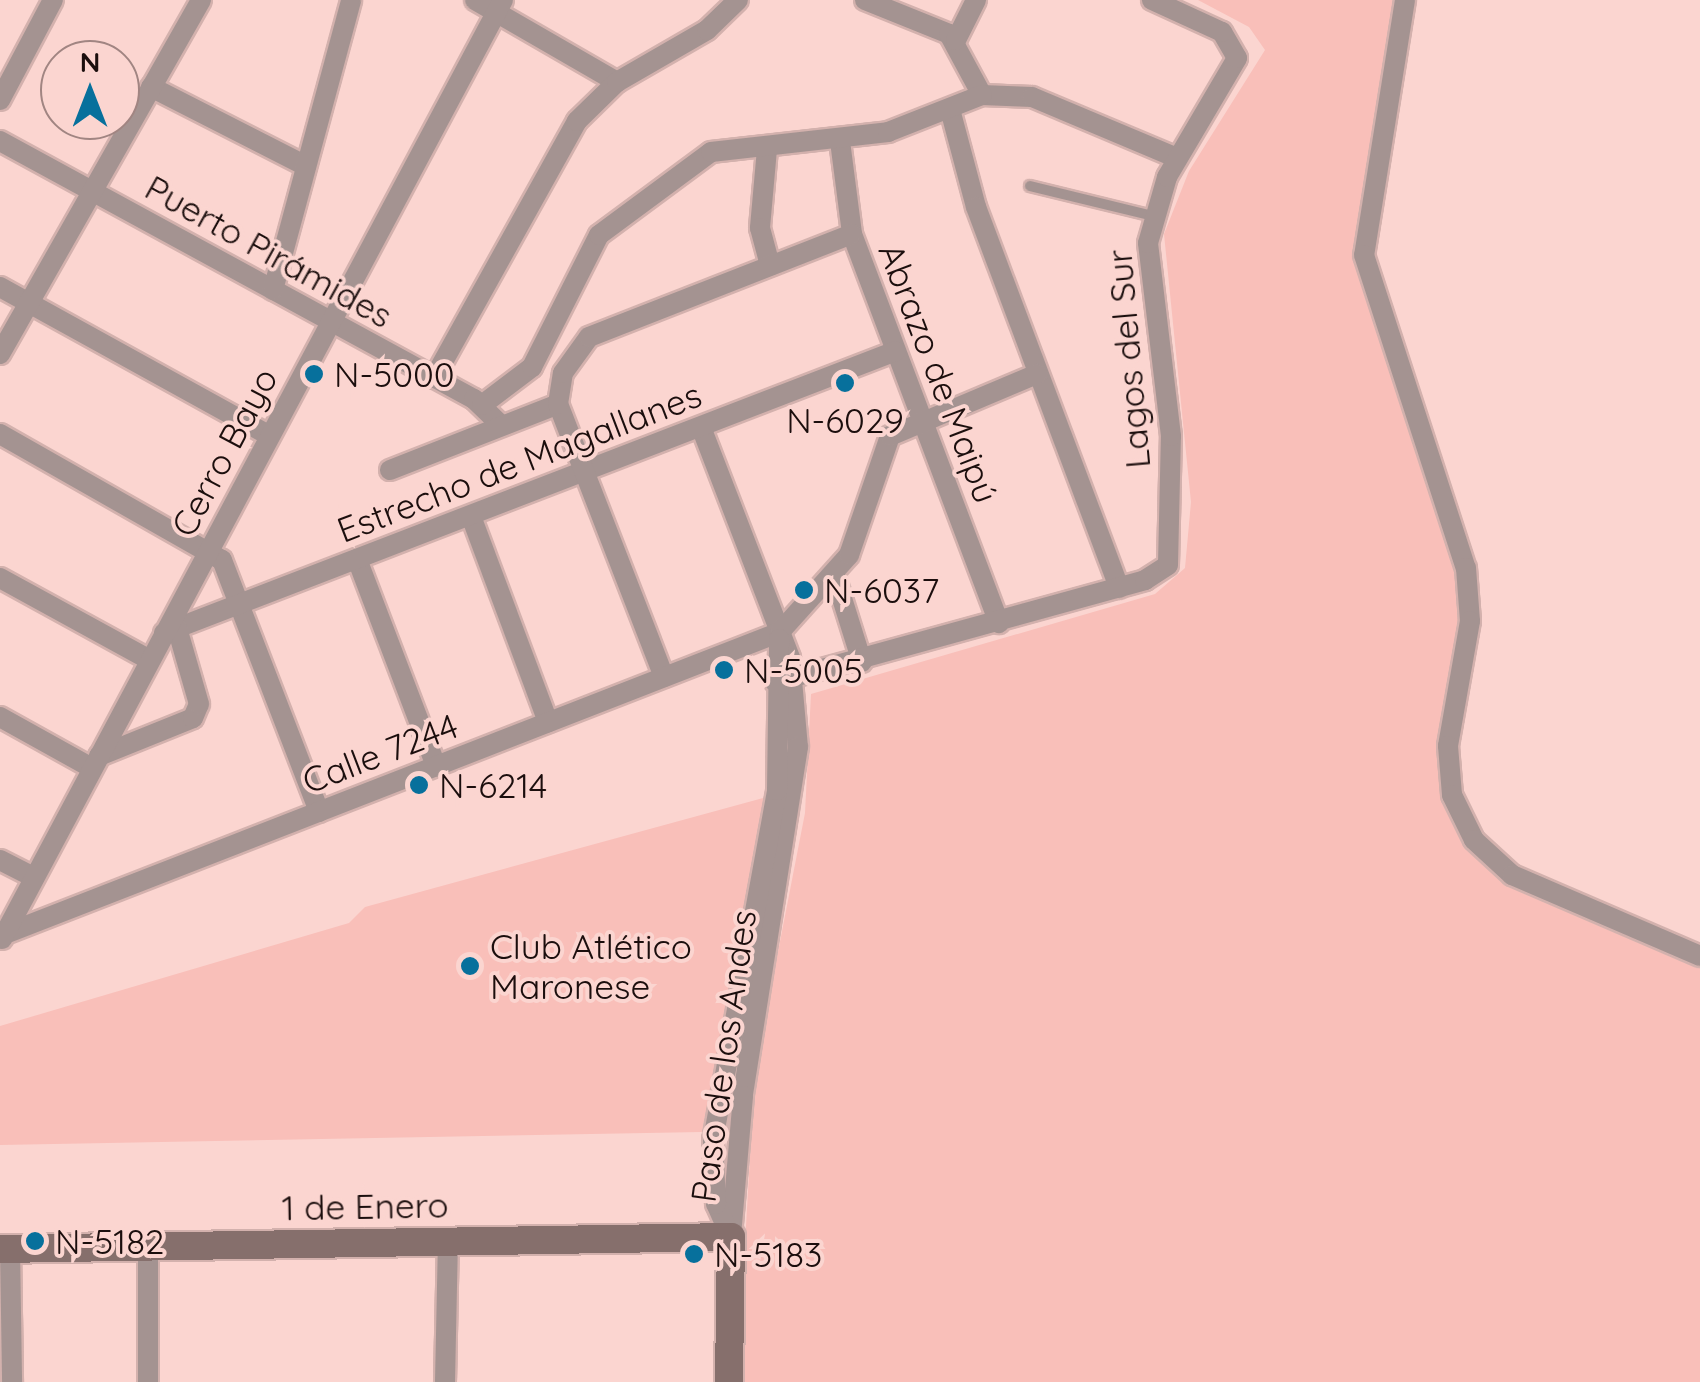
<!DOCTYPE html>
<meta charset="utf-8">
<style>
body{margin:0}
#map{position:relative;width:1700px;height:1382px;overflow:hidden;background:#fbd5d0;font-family:Quicksand,sans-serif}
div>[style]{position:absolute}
.green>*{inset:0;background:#f9bfb9}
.roads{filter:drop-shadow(2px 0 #d3b1ad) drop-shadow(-2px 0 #d3b1ad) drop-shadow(0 2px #d3b1ad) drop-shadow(0 -2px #d3b1ad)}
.lane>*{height:10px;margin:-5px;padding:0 5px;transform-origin:5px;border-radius:5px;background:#a49391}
.street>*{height:20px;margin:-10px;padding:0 10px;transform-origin:10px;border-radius:10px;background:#a49391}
.secondary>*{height:28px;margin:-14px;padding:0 14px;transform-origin:14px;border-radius:14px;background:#866f6c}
.dots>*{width:28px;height:28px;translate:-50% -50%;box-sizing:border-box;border:5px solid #fbd5d0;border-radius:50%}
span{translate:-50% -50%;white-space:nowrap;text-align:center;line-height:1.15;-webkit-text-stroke:8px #fbd5d0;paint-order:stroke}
.street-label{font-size:35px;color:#1b0e0d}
.poi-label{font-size:35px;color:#1b0e0d}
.left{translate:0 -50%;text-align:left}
.north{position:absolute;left:40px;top:40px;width:100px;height:100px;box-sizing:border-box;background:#fbd5d0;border:2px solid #a18582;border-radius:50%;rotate:0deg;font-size:28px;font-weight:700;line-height:40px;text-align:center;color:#1b0e0d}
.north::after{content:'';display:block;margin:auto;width:35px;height:45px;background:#07709c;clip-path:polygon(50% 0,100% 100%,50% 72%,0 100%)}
</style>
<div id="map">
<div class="green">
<div style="clip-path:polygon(1198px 0,1405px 0,1365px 230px,1466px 568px,1448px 770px,1490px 858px,1700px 956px,1700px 1382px,737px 1382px,755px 1070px,805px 813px,811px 694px,1155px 594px,1185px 568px,1191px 502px,1164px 234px,1189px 171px,1265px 50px,1249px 27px)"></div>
<div style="clip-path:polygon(767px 797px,702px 1132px,0 1145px,0 1026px,349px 923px,365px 907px)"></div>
</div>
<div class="roads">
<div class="lane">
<div style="left:1030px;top:186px;width:127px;rotate:13.7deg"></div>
</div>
<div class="street">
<div style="left:475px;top:0;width:164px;rotate:30deg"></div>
<div style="left:865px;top:0;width:91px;rotate:22deg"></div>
<div style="left:949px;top:34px;width:69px;rotate:61.6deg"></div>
<div style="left:982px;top:95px;width:50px;rotate:2.3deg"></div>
<div style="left:1032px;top:97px;width:157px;rotate:22.8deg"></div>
<div style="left:1405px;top:0;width:258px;rotate:99.1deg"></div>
<div style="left:1364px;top:255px;width:329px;rotate:72deg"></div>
<div style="left:1466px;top:568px;width:53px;rotate:85.7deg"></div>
<div style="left:1470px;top:621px;width:127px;rotate:100deg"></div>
<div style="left:1448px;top:746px;width:49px;rotate:85.3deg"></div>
<div style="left:1452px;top:795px;width:50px;rotate:63.9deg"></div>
<div style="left:1474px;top:840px;width:52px;rotate:42.6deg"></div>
<div style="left:1512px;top:875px;width:205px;rotate:23.3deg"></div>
<div style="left:956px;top:40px;width:45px;rotate:-63.4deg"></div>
<div style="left:151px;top:87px;width:174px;rotate:27deg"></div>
<div style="left:0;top:100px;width:113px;rotate:-62.1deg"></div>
<div style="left:951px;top:113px;width:97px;rotate:75.1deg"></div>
<div style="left:976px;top:207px;width:407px;rotate:69.4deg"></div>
<div style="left:0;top:141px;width:540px;rotate:28.56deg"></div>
<div style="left:474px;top:399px;width:37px;rotate:44deg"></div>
<div style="left:840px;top:141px;width:94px;rotate:82.6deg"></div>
<div style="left:852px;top:234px;width:416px;rotate:69.3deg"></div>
<div style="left:767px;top:149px;width:79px;rotate:95.1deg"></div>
<div style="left:760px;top:228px;width:39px;rotate:75deg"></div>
<div style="left:0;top:287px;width:308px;rotate:28.9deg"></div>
<div style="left:273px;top:290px;width:300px;rotate:-74.9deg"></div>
<div style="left:0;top:354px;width:407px;rotate:-60.4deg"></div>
<div style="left:434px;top:378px;width:294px;rotate:-60.9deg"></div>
<div style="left:577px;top:121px;width:56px;rotate:-44.3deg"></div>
<div style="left:617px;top:82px;width:104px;rotate:-30deg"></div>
<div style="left:707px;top:30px;width:43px;rotate:-44.1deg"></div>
<div style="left:482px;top:405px;width:63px;rotate:-37.2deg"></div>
<div style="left:532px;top:367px;width:148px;rotate:-63.1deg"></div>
<div style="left:599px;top:235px;width:139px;rotate:-36.5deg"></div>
<div style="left:711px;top:152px;width:178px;rotate:-6.4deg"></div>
<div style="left:888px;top:132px;width:101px;rotate:-21.5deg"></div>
<div style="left:701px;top:427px;width:248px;rotate:68.9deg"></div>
<div style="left:790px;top:658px;width:89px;rotate:84.9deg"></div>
<div style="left:798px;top:747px;width:353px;rotate:99deg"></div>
<div style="left:743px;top:1096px;width:142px;rotate:94.9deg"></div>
<div style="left:0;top:434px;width:255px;rotate:29.6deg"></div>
<div style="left:222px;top:560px;width:270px;rotate:68.9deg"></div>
<div style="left:390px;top:470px;width:180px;rotate:-21.4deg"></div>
<div style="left:471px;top:516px;width:220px;rotate:69.5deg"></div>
<div style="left:357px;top:559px;width:222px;rotate:69.1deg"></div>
<div style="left:835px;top:576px;width:90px;rotate:72.6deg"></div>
<div style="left:0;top:578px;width:171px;rotate:28.7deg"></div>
<div style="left:164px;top:633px;width:784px;rotate:-21.07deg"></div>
<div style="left:664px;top:677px;width:293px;rotate:-111.2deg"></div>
<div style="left:558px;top:404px;width:31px;rotate:-81deg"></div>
<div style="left:563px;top:373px;width:44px;rotate:-54.2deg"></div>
<div style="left:589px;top:337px;width:282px;rotate:-21.4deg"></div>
<div style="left:775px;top:682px;width:384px;rotate:-15.4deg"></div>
<div style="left:1145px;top:580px;width:27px;rotate:-33deg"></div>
<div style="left:1168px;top:565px;width:129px;rotate:-88.7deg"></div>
<div style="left:1171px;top:436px;width:194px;rotate:-96.8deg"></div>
<div style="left:1148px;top:243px;width:69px;rotate:-73.9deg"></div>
<div style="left:1167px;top:177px;width:138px;rotate:-59.5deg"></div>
<div style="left:1237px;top:58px;width:30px;rotate:-120deg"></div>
<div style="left:1222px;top:32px;width:77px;rotate:-155.4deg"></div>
<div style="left:0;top:717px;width:105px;rotate:29deg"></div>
<div style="left:99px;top:756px;width:101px;rotate:-22deg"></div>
<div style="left:193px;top:718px;width:15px;rotate:-67deg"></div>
<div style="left:199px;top:704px;width:79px;rotate:-106.1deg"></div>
<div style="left:0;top:860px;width:38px;rotate:27deg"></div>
<div style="left:0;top:936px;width:837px;rotate:-21.29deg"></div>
<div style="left:780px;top:632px;width:103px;rotate:-48.1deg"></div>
<div style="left:849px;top:555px;width:126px;rotate:-71deg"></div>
<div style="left:890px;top:436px;width:160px;rotate:-22.9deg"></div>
<div style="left:2px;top:939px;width:1064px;rotate:-61.92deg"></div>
<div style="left:730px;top:1235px;width:34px;rotate:-114deg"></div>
<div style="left:716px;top:1204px;width:64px;rotate:-92.7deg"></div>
<div style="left:713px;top:1140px;width:356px;rotate:-79.6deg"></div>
<div style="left:777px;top:790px;width:151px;rotate:-89.2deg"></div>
<div style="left:10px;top:1249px;width:133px;rotate:89.1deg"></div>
<div style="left:148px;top:1382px;width:135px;rotate:-90deg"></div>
<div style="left:445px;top:1382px;width:140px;rotate:-88.8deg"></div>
</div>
<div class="secondary">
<div style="left:0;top:1249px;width:731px;rotate:-0.94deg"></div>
<div style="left:731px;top:1237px;width:145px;rotate:90.8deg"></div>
</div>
</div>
<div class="dots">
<div style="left:314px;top:374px;background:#07709c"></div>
<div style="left:845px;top:383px;background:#07709c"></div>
<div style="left:804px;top:590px;background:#07709c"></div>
<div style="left:724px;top:670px;background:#07709c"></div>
<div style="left:419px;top:785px;background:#07709c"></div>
<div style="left:470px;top:966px;background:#07709c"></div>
<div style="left:35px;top:1241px;background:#07709c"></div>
<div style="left:694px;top:1254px;background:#07709c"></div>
</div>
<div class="street-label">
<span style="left:269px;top:251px;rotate:29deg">Puerto Pirámides</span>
<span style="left:1128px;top:359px;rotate:-95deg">Lagos del Sur</span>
<span style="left:939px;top:373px;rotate:69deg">Abrazo de Maipú</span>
<span style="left:224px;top:452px;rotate:-62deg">Cerro Bayo</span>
<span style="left:519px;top:462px;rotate:-21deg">Estrecho de Magallanes</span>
<span style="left:380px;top:753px;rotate:-21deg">Calle 7244</span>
<span style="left:723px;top:1056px;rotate:-82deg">Paso de los Andes</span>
<span style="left:365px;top:1206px;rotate:-1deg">1 de Enero</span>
</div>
<div class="poi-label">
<span class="left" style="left:334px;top:374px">N-5000</span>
<span style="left:845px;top:420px">N-6029</span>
<span class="left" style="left:824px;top:590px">N-6037</span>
<span class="left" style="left:744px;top:670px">N-5005</span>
<span class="left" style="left:439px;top:785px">N-6214</span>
<span class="left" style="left:490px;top:966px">Club Atlético<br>Maronese</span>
<span class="left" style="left:55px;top:1241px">N-5182</span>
<span class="left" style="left:714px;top:1254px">N-5183</span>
</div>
<div class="north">N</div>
</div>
